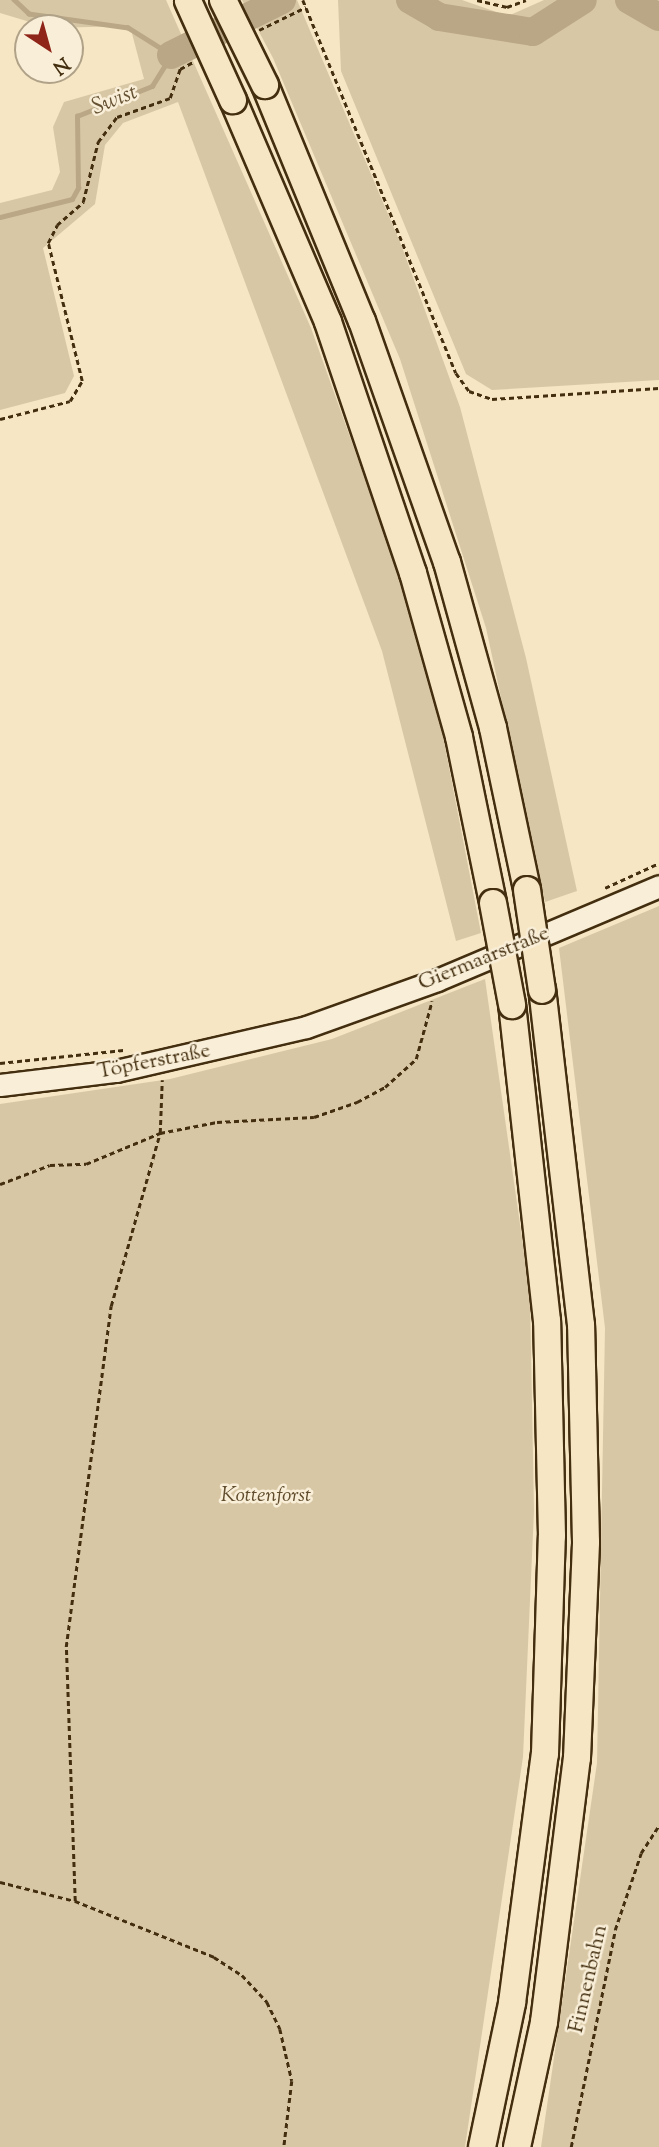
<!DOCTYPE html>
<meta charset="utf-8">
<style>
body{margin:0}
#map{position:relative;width:659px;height:2147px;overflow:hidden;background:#f6e6c4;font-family:"Sorts Mill Goudy",serif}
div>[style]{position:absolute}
.green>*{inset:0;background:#d8c7a5}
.stream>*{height:4.5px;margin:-2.25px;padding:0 2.25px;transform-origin:2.25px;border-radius:2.25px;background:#b9a786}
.river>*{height:28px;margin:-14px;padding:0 14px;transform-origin:14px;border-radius:14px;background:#b9a786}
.path>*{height:2.5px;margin-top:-1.25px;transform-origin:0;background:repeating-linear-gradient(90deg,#432e0f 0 5px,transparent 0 8.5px)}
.roads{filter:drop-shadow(2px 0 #432e0f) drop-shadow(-2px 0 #432e0f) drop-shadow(0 2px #432e0f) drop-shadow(0 -2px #432e0f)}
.secondary>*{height:21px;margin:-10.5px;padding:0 10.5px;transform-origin:10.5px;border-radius:10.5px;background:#f9efd9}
.motorway>*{height:26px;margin:-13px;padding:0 13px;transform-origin:13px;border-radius:13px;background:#f6e6c4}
.bridges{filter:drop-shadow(2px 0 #432e0f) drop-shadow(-2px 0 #432e0f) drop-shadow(0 2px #432e0f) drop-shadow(0 -2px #432e0f)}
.motorway-bridge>*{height:26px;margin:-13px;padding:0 13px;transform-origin:13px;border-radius:13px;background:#f6e6c4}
span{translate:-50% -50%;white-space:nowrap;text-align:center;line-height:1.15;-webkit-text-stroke:5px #f9efd9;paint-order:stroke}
.street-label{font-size:21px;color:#432e0f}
.park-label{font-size:21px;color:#614d2d;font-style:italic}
.water-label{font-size:23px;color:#665233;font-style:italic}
.north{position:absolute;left:14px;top:14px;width:70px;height:70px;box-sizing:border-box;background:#f9efd9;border:2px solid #b0a288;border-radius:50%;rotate:144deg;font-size:19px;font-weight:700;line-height:28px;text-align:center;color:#432e0f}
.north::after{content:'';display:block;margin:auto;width:24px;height:32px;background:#8f2418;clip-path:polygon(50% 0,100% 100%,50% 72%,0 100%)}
</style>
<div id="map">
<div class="green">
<div style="clip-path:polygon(0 0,166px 0,311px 328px,393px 557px,443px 736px,481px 933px,456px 941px,382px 651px,178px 102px,123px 123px,105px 145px,95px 204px,43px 248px,74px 376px,65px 393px,0 410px,0 203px,52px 190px,60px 172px,53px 127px,64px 102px,144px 79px,130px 26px,50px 28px,0 13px)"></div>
<div style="clip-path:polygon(242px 0,297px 0,402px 247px,460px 407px,526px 658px,577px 891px,545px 902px,486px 628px,400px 359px,273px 58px)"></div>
<div style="clip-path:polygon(338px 0,462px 0,508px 16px,544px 0,659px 0,659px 380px,492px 390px,466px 374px,341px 71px)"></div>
<div style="clip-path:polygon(659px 906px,659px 2147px,541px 2147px,597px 1763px,605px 1328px,559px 948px)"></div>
<div style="clip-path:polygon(485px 979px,530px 1294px,534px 1511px,523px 1757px,465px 2147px,0 2147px,0 1104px,170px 1079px,332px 1039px)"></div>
</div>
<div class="stream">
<div style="left:0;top:217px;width:74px;rotate:-14deg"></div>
<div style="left:72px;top:199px;width:13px;rotate:-61deg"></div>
<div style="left:78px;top:188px;width:72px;rotate:-90.8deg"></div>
<div style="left:77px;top:116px;width:81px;rotate:-21.8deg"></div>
<div style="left:152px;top:86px;width:36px;rotate:-58deg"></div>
<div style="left:171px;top:55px;width:51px;rotate:-147.9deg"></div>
<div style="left:128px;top:28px;width:100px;rotate:-172deg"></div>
<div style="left:29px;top:14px;width:21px;rotate:-137deg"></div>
</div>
<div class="river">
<div style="left:410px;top:0;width:34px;rotate:30deg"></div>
<div style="left:439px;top:17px;width:95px;rotate:9.1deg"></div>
<div style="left:533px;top:32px;width:59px;rotate:-32.6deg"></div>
<div style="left:629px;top:0;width:34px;rotate:30deg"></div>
<div style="left:171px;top:55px;width:124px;rotate:-26.4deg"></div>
</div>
<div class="path">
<div style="left:303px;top:0;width:403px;rotate:67.7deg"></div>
<div style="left:456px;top:373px;width:22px;rotate:54deg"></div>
<div style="left:469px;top:391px;width:24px;rotate:19deg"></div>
<div style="left:492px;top:399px;width:167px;rotate:-3.8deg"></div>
<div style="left:477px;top:0;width:31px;rotate:13deg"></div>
<div style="left:507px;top:7px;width:20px;rotate:-20deg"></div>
<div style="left:259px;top:30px;width:52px;rotate:-26.1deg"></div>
<div style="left:0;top:419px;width:72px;rotate:-14.4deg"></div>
<div style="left:70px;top:401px;width:23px;rotate:-59deg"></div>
<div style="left:82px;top:381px;width:142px;rotate:-103.8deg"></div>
<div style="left:48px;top:243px;width:20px;rotate:-63deg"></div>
<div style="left:57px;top:225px;width:35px;rotate:-41deg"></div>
<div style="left:83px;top:202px;width:62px;rotate:-76deg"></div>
<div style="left:98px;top:142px;width:31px;rotate:-53deg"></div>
<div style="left:117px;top:117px;width:56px;rotate:-19.7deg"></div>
<div style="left:170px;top:98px;width:31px;rotate:-71deg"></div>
<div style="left:180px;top:69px;width:15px;rotate:-28deg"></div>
<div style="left:605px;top:888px;width:60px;rotate:-24.8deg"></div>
<div style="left:0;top:1063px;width:124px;rotate:-6deg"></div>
<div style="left:0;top:1184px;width:53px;rotate:-20.8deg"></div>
<div style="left:50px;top:1165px;width:36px;rotate:-2deg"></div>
<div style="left:86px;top:1164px;width:80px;rotate:-22.7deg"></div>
<div style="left:160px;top:1133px;width:58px;rotate:-10.9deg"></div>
<div style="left:217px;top:1122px;width:97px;rotate:-3deg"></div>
<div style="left:314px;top:1117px;width:46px;rotate:-19.2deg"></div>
<div style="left:357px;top:1102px;width:32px;rotate:-28deg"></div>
<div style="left:385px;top:1087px;width:42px;rotate:-42.1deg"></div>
<div style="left:416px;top:1059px;width:60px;rotate:-74.6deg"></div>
<div style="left:0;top:1882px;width:77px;rotate:14.2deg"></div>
<div style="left:75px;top:1901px;width:254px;rotate:-92deg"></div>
<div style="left:66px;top:1647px;width:344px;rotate:-82.5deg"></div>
<div style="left:111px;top:1306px;width:180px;rotate:-74.2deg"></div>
<div style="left:160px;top:1133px;width:53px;rotate:-87.8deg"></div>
<div style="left:75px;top:1901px;width:150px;rotate:21.9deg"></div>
<div style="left:214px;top:1957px;width:33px;rotate:33deg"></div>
<div style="left:242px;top:1975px;width:37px;rotate:47deg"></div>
<div style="left:267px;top:2002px;width:30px;rotate:64deg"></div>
<div style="left:280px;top:2029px;width:53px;rotate:77deg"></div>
<div style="left:292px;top:2081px;width:66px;rotate:96.9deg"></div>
<div style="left:571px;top:2147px;width:221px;rotate:-78.5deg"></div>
<div style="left:615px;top:1930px;width:81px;rotate:-71.3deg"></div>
<div style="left:641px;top:1853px;width:33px;rotate:-57deg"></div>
</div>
<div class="roads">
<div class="secondary">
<div style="left:0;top:1085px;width:117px;rotate:-6.9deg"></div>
<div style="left:116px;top:1071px;width:195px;rotate:-13deg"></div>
<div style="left:306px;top:1027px;width:139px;rotate:-19.7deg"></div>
<div style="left:437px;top:980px;width:241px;rotate:-22.9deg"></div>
</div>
<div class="motorway">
<div style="left:265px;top:85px;width:255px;rotate:67.7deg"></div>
<div style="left:362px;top:321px;width:256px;rotate:70.6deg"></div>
<div style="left:447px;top:562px;width:172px;rotate:74.5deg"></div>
<div style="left:493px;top:728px;width:166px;rotate:78.1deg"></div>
<div style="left:233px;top:100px;width:241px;rotate:66.8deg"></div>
<div style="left:328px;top:322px;width:265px;rotate:71.3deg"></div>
<div style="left:413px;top:573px;width:170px;rotate:74.3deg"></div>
<div style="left:459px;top:737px;width:169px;rotate:78.4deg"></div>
<div style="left:482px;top:2147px;width:147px;rotate:-78.2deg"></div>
<div style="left:512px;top:2003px;width:251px;rotate:-82.5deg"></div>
<div style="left:545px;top:1754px;width:218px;rotate:-88.2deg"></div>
<div style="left:552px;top:1536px;width:215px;rotate:-91.3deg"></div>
<div style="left:547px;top:1321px;width:318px;rotate:-96.3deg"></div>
<div style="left:517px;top:2147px;width:128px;rotate:-77.8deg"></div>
<div style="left:544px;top:2022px;width:266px;rotate:-82.9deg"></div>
<div style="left:577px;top:1758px;width:216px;rotate:-87.6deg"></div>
<div style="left:586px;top:1542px;width:217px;rotate:-91.3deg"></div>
<div style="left:581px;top:1325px;width:337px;rotate:-96.6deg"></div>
</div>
</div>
<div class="bridges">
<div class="motorway-bridge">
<div style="left:223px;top:0;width:95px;rotate:63.7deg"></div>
<div style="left:188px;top:1px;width:109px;rotate:65.6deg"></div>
<div style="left:527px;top:890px;width:101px;rotate:81.5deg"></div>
<div style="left:493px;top:903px;width:104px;rotate:79.4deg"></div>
</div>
</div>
<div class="street-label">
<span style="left:484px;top:959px;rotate:-22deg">Giermaarstraße</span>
<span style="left:154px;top:1062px;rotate:-11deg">Töpferstraße</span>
<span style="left:589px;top:1979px;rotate:-77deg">Finnenbahn</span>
</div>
<div class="park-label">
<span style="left:266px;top:1496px">Kottenforst</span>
</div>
<div class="water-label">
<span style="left:115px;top:101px;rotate:-22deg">Swist</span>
</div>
<div class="north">N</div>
</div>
